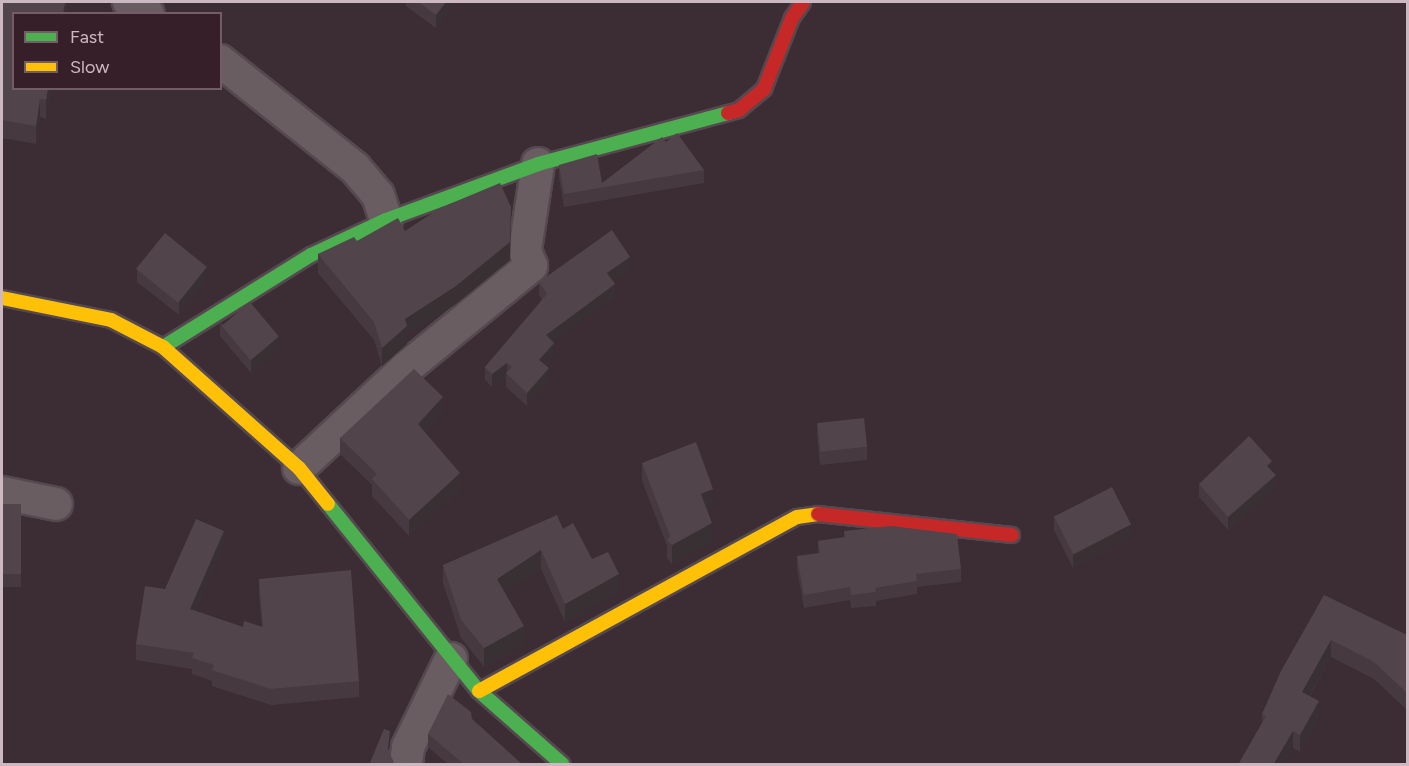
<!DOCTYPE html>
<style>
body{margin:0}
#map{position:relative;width:1409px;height:766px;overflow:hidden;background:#3c2c34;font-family:Figtree,sans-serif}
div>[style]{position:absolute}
.roads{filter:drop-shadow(2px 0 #55494f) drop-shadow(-2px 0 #55494f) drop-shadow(0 2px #55494f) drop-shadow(0 -2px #55494f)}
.street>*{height:32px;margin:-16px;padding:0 16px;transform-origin:16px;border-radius:16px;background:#695d62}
.fast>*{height:14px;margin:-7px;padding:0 7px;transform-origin:7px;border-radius:7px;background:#4caf50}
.slow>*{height:14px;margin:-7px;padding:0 7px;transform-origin:7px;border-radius:7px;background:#ffc107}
.jam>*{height:14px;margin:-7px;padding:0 7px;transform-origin:7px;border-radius:7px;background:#c62828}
.wall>*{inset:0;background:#463a40;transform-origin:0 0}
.shaded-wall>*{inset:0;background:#393034}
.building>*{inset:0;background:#51444a;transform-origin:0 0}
span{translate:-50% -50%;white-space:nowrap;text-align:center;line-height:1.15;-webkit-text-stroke:4.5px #371f2a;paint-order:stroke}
.frame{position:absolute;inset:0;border:3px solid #cbb8c0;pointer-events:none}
.legend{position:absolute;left:12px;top:12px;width:210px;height:78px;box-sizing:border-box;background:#371f2a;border:2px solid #725c66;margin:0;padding:8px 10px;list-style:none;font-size:18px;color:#cbb8c0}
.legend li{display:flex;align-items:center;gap:12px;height:30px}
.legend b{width:30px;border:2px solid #725c66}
</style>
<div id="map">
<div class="roads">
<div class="street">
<div style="left:129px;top:2px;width:22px;rotate:32deg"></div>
<div style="left:220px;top:61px;width:172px;rotate:38.4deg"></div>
<div style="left:355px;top:168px;width:35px;rotate:50deg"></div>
<div style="left:378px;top:195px;width:26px;rotate:72deg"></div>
<div style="left:299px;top:468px;width:145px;rotate:-43deg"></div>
<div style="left:405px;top:369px;width:163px;rotate:-39.3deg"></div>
<div style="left:531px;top:266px;width:17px;rotate:-111deg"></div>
<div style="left:525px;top:250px;width:87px;rotate:-81.4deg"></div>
<div style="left:2px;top:493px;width:55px;rotate:11.5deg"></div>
<div style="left:406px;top:764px;width:17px;rotate:-83deg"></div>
<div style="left:408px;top:747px;width:98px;rotate:-64deg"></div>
</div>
<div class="fast">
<div style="left:163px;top:347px;width:174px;rotate:-31.9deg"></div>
<div style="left:311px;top:255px;width:83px;rotate:-25deg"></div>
<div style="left:386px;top:220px;width:162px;rotate:-20.2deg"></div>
<div style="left:538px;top:164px;width:197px;rotate:-15deg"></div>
<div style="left:328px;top:504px;width:240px;rotate:51.1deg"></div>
<div style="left:479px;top:691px;width:111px;rotate:41.3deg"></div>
</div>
<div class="slow">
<div style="left:2px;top:298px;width:111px;rotate:11.4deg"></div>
<div style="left:111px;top:320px;width:59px;rotate:27.4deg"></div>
<div style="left:163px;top:347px;width:182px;rotate:41.7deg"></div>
<div style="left:299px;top:468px;width:46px;rotate:51.1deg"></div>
<div style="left:479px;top:691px;width:362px;rotate:-28.7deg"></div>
<div style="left:797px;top:517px;width:21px;rotate:-8deg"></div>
</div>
<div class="jam">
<div style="left:728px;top:113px;width:11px;rotate:-15deg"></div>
<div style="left:739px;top:110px;width:33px;rotate:-40deg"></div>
<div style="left:764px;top:89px;width:76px;rotate:-68.5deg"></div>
<div style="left:792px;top:18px;width:19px;rotate:-55deg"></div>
<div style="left:818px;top:514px;width:195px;rotate:6.2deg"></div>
</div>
</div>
<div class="wall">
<div style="clip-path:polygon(2px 2px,66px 2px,66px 14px,46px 119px,40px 117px,36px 144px,2px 138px)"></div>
<div style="clip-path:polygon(406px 2px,456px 2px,436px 28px,406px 6px)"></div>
<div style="clip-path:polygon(666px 142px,704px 170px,704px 183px,564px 207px,559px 178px,559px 165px,602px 183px)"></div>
<div style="clip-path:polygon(511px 225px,510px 260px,456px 304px,407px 335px,407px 344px,382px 366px,374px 340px,318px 273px,318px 254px,357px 241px,405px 231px)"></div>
<div style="clip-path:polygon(137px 269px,207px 280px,179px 315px,137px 282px)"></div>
<div style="clip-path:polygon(630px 270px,614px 281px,615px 297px,554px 342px,554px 356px,546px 366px,549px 381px,527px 406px,506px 387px,506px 377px,492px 387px,485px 380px,485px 367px,542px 300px,539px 295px,539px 282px)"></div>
<div style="clip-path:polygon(220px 323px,279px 350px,251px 373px,220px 336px)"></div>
<div style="clip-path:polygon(443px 414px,425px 433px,460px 490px,409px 536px,372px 496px,372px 485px,340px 454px,340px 438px)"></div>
<div style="clip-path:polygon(817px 423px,867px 447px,867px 460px,820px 465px,817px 436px)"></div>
<div style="clip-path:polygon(642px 463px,713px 507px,707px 510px,712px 542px,672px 564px,667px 558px,667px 546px,642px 481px)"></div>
<div style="clip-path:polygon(1272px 471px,1276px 489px,1228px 530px,1199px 497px,1199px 484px)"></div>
<div style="left:2px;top:504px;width:19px;height:83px"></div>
<div style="clip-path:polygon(1054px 517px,1131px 538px,1073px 568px,1054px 530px)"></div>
<div style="clip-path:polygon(563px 529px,592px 559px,619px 593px,565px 622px,541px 569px,505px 592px,524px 645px,484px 667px,461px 638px,443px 583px,443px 565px)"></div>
<div style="clip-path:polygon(844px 531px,961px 569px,961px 582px,917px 587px,917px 594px,876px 601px,876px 606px,851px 608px,850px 600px,804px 608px,797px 569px,797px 556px,818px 553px,818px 541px,844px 537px)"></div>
<div style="clip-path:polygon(224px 547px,196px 611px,243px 627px,262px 627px,259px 595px,259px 579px,359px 681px,359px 697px,271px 705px,212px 686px,212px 681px,192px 674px,192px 669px,136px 660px,136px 644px,165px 589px)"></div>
<div style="clip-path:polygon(1324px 595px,1407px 635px,1407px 710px,1374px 679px,1331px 657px,1310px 696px,1319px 718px,1300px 752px,1293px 748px,1283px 765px,1238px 765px,1262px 723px,1262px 714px)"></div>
<div style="clip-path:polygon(472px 719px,523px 765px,449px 765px,428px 747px,428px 734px)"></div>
</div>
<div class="shaded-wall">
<div style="clip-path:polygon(65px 2px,66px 14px,63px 14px)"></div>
<div style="clip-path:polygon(446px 2px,456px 2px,436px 28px,436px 15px)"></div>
<div style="clip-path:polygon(48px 88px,52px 88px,46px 119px,46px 100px)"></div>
<div style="clip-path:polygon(40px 99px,40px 117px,36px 144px,36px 126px)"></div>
<div style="clip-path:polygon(511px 207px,510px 260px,456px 304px,407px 335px,407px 344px,382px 366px,382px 348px,405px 319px)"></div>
<div style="clip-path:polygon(630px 257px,630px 270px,607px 286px,607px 273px)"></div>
<div style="clip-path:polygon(207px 267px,207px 280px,179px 315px,179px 302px)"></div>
<div style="clip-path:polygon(615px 284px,615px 297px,546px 348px,546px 335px)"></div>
<div style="clip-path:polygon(279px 337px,279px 350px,251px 373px,251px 360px)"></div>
<div style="clip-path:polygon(554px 343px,554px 356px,539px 373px,539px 360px)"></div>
<div style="clip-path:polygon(507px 363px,507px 375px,506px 373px,506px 377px,492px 387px,492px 374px)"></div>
<div style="clip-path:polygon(549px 368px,549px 381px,527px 406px,527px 393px)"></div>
<div style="clip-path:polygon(443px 397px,443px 414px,418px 440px,418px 424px)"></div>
<div style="clip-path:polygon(1272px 461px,1272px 474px,1267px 466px)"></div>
<div style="clip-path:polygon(460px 473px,460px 490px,409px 536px,409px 520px)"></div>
<div style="clip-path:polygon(1276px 475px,1276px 489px,1228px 530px,1228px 517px)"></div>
<div style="clip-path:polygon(713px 489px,713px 507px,701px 512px,701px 494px)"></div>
<div style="clip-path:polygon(712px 523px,712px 542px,672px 564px,672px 545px)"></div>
<div style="clip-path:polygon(1131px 525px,1131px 538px,1073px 568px,1073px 555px)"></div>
<div style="clip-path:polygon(224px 531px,224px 547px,190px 625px,190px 609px)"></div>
<div style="clip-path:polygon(541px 550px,541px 569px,497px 597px,497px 579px)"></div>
<div style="clip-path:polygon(619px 574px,619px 593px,565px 622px,565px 604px)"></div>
<div style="clip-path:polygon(524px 626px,524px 645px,484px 667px,484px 648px)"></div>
<div style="clip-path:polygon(1331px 640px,1331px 657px,1302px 709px,1302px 692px)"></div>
<div style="clip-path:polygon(1319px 701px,1319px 718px,1300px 752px,1300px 735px)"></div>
<div style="clip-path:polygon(1293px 731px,1293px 748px,1283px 765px,1273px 765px)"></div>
</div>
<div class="building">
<div style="clip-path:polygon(2px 2px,65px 2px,63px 14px,14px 14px,14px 88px,48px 88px,46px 100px,40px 99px,36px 126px,2px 120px)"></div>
<div style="clip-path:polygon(418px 2px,446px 2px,436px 15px)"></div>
<div style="clip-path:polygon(677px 133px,704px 170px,564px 194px,559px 165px,597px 154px,602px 183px,662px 137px,666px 142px)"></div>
<div style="clip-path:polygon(500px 183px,511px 207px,510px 242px,456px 286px,405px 319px,407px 326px,382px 348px,374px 322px,318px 254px,354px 237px,357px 241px,398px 218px,405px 231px,440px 208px)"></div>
<div style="clip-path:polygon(612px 230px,630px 257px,607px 273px,615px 284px,546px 335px,554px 343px,539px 360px,549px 368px,527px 393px,506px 373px,512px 367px,507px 363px,492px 374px,485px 367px,547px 294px,539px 282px)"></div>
<div style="left:165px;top:233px;width:54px;height:46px;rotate:39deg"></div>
<div style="left:250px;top:302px;width:45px;height:37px;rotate:50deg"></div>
<div style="clip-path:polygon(414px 369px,443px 397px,418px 424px,460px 473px,409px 520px,372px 479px,377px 474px,340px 438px)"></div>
<div style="left:864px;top:418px;width:29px;height:47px;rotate:84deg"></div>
<div style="clip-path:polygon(1249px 436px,1272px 461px,1267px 466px,1276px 475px,1228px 517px,1199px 484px)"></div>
<div style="clip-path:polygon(696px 442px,713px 489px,701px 494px,712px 523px,672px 545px,667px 540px,670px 536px,642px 463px)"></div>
<div style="left:1112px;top:487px;width:42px;height:65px;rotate:63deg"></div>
<div style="left:2px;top:504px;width:19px;height:70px"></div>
<div style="clip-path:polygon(557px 515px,563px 529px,573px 523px,592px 559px,608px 552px,619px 574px,565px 604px,541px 550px,497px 579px,524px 626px,484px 648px,461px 620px,443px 565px)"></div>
<div style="clip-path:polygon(196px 519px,224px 531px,190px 609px,243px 627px,244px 621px,263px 627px,259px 579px,351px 570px,359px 681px,271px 689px,212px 670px,214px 665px,192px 658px,194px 653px,136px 644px,145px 586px,165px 589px)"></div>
<div style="clip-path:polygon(891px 526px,957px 534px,961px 569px,916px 574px,917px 581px,875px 588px,876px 592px,851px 595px,850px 587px,804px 595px,797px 556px,820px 553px,818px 541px,845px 537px,844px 531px)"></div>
<div style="clip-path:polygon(1324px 595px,1407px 635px,1407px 693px,1374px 662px,1331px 640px,1302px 692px,1319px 701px,1300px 735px,1293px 731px,1273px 765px,1238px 765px,1266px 716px,1262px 714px,1281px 671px)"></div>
<div style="clip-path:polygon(448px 694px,471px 712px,472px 719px,523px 765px,465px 765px,428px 734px)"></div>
<div style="clip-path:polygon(384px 729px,390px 731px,388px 749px,395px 765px,369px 765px)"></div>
</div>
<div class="frame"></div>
<ul class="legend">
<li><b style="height:8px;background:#4caf50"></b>Fast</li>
<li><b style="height:8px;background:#ffc107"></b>Slow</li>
</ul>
</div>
